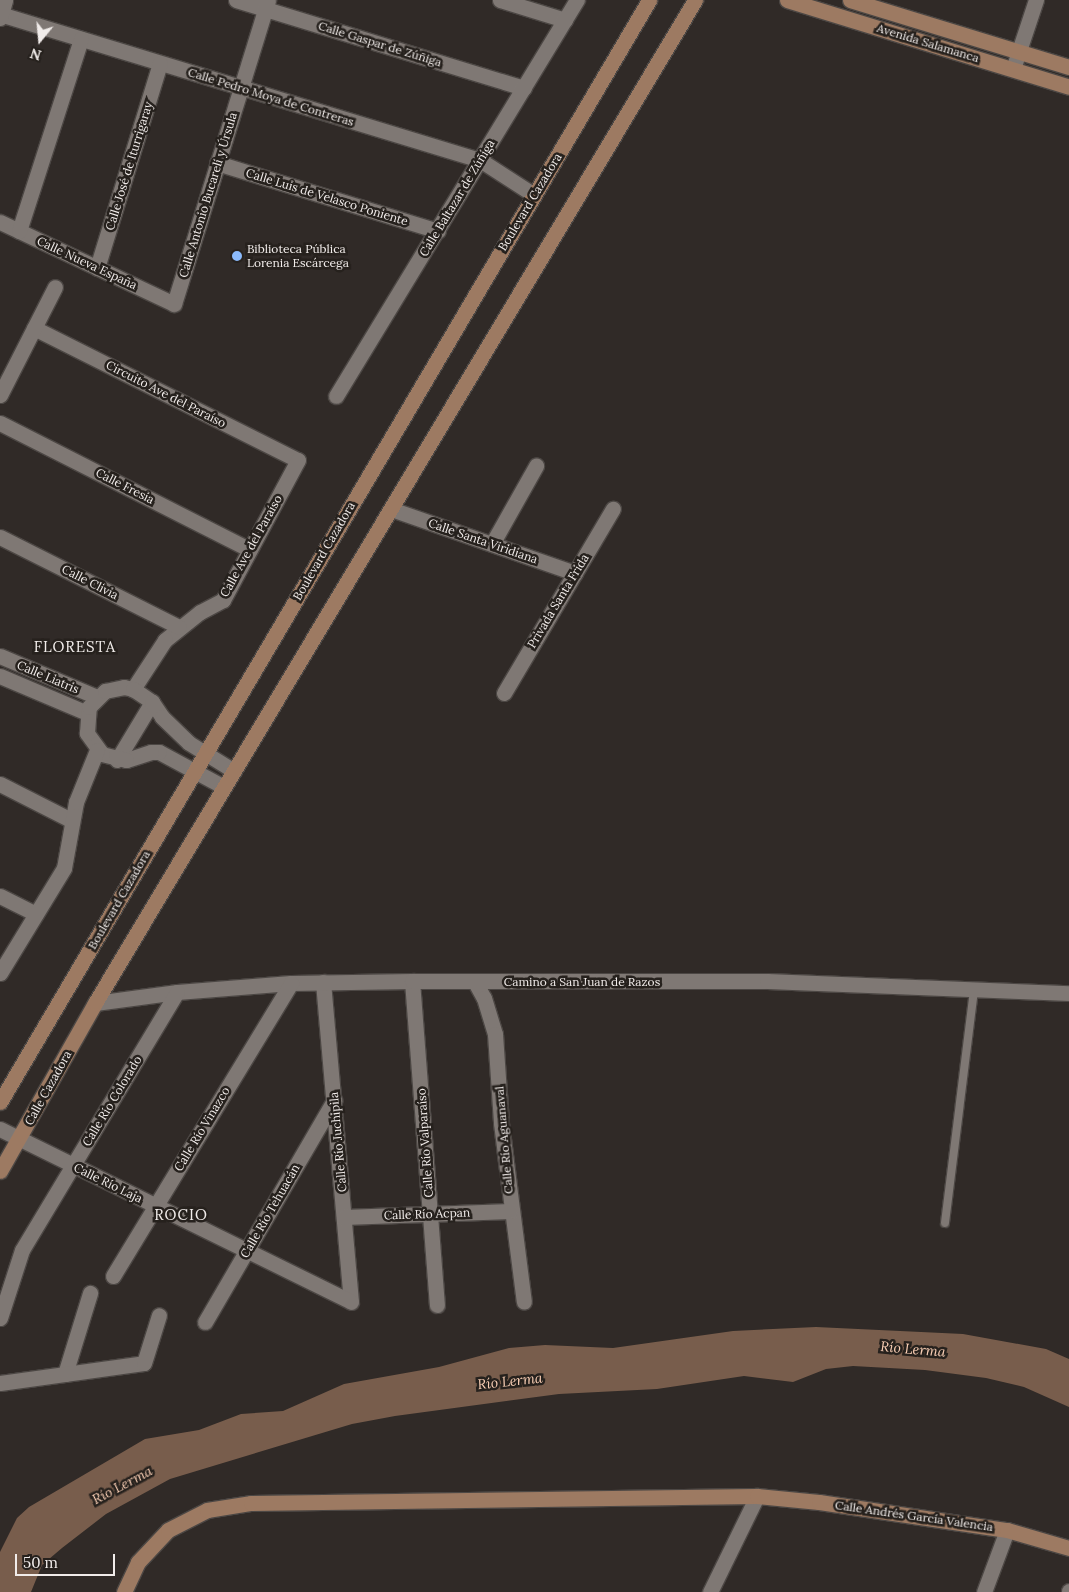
<!DOCTYPE html>
<meta charset="utf-8">
<style>
body{margin:0}
#map{position:relative;width:1069px;height:1592px;overflow:hidden;background:#302a27;font-family:Lora,serif}
div>[style]{position:absolute}
.water>*{inset:0;background:#785d4c}
.roads{filter:drop-shadow(1px 0 #4c4744) drop-shadow(-1px 0 #4c4744) drop-shadow(0 1px #4c4744) drop-shadow(0 -1px #4c4744)}
.lane>*{height:8px;margin:-4px;padding:0 4px;transform-origin:4px;border-radius:4px;background:#7f7874}
.street>*{height:15px;margin:-7.5px;padding:0 7.5px;transform-origin:7.5px;border-radius:7.5px;background:#7f7874}
.secondary>*{height:15px;margin:-7.5px;padding:0 7.5px;transform-origin:7.5px;border-radius:7.5px;background:#9d7a62}
.dots>*{width:14px;height:14px;translate:-50% -50%;box-sizing:border-box;border:2px solid #26211d;border-radius:50%}
span{translate:-50% -50%;white-space:nowrap;text-align:center;line-height:1.15;-webkit-text-stroke:5px #26211d;paint-order:stroke}
.street-label{font-size:12px;color:#f1ecea}
.poi-label{font-size:12px;color:#f1ecea}
.left{translate:0 -50%;text-align:left}
.water-label{font-size:14px;color:#fbd0b6;font-style:italic}
.quarter-label{font-size:15px;color:#f1ecea;letter-spacing:1px}
.north{position:absolute;left:15px;top:15px;width:50px;height:50px;-webkit-text-stroke:4px #26211d;paint-order:stroke;rotate:197deg;font-size:14px;font-weight:700;line-height:20px;text-align:center;color:#f1ecea}
.north::after{content:'';display:block;margin:auto;width:18px;height:22px;background:#f1ecea;clip-path:polygon(50% 0,100% 100%,50% 72%,0 100%)}
.scale{position:absolute;left:15px;top:1554px;width:100px;height:22px;box-sizing:border-box;border:2px solid #f1ecea;border-top:0;padding-left:6px;font-size:15px;line-height:18px;white-space:nowrap;color:#f1ecea;-webkit-text-stroke:4px #26211d;paint-order:stroke}
</style>
<div id="map">
<div class="water">
<div style="clip-path:polygon(816px 1327px,963px 1334px,1046px 1349px,1069px 1359px,1069px 1407px,1024px 1387px,986px 1378px,925px 1370px,853px 1366px,826px 1369px,793px 1382px,744px 1376px,657px 1389px,559px 1394px,395px 1416px,352px 1424px,170px 1479px,106px 1514px,62px 1548px,42px 1565px,31px 1592px,0 1592px,0 1552px,17px 1518px,29px 1507px,145px 1439px,199px 1430px,241px 1414px,283px 1411px,344px 1384px,439px 1367px,509px 1348px,545px 1345px,613px 1348px,733px 1331px)"></div>
</div>
<div class="roads">
<div class="lane">
<div style="left:945px;top:1223px;width:235px;rotate:-82.9deg"></div>
</div>
<div class="street">
<div style="left:236px;top:0;width:301px;rotate:17deg"></div>
<div style="left:500px;top:0;width:68px;rotate:17.1deg"></div>
<div style="left:0;top:14px;width:502px;rotate:16.92deg"></div>
<div style="left:480px;top:160px;width:64px;rotate:32.9deg"></div>
<div style="left:0;top:18px;width:19px;rotate:-74deg"></div>
<div style="left:1013px;top:69px;width:73px;rotate:-71.6deg"></div>
<div style="left:217px;top:163px;width:231px;rotate:17.1deg"></div>
<div style="left:0;top:222px;width:192px;rotate:25.2deg"></div>
<div style="left:174px;top:304px;width:318px;rotate:-72.8deg"></div>
<div style="left:19px;top:231px;width:202px;rotate:-72.1deg"></div>
<div style="left:97px;top:268px;width:214px;rotate:-72.9deg"></div>
<div style="left:34px;top:328px;width:295px;rotate:26.6deg"></div>
<div style="left:298px;top:460px;width:159px;rotate:118.2deg"></div>
<div style="left:223px;top:600px;width:26px;rotate:152deg"></div>
<div style="left:200px;top:612px;width:45px;rotate:141.3deg"></div>
<div style="left:165px;top:640px;width:59px;rotate:123.1deg"></div>
<div style="left:0;top:395px;width:121px;rotate:-63deg"></div>
<div style="left:336px;top:396px;width:464px;rotate:-58.7deg"></div>
<div style="left:0;top:423px;width:280px;rotate:26.9deg"></div>
<div style="left:391px;top:509px;width:195px;rotate:19.2deg"></div>
<div style="left:0;top:537px;width:200px;rotate:26.7deg"></div>
<div style="left:492px;top:544px;width:90px;rotate:-60.6deg"></div>
<div style="left:0;top:656px;width:105px;rotate:22.9deg"></div>
<div style="left:0;top:676px;width:95px;rotate:23deg"></div>
<div style="left:504px;top:693px;width:214px;rotate:-59.4deg"></div>
<div style="left:117px;top:760px;width:68px;rotate:-58.9deg"></div>
<div style="left:0;top:784px;width:80px;rotate:26.9deg"></div>
<div style="left:224px;top:787px;width:74px;rotate:-151.7deg"></div>
<div style="left:159px;top:752px;width:8px;rotate:180deg"></div>
<div style="left:151px;top:752px;width:26px;rotate:162deg"></div>
<div style="left:126px;top:760px;width:25px;rotate:-166deg"></div>
<div style="left:102px;top:754px;width:26px;rotate:-126deg"></div>
<div style="left:87px;top:733px;width:26px;rotate:-86deg"></div>
<div style="left:89px;top:707px;width:23px;rotate:-45deg"></div>
<div style="left:105px;top:691px;width:19px;rotate:-12deg"></div>
<div style="left:124px;top:687px;width:9px;rotate:13deg"></div>
<div style="left:133px;top:689px;width:23px;rotate:34deg"></div>
<div style="left:152px;top:702px;width:18px;rotate:56deg"></div>
<div style="left:162px;top:717px;width:37px;rotate:44deg"></div>
<div style="left:189px;top:743px;width:53px;rotate:31.9deg"></div>
<div style="left:0;top:896px;width:40px;rotate:26.6deg"></div>
<div style="left:0;top:973px;width:123px;rotate:-58.6deg"></div>
<div style="left:64px;top:868px;width:67px;rotate:-79.7deg"></div>
<div style="left:76px;top:802px;width:56px;rotate:-68deg"></div>
<div style="left:412px;top:981px;width:325px;rotate:85.6deg"></div>
<div style="left:323px;top:982px;width:321px;rotate:85deg"></div>
<div style="left:475px;top:982px;width:18px;rotate:61deg"></div>
<div style="left:484px;top:998px;width:38px;rotate:73deg"></div>
<div style="left:495px;top:1034px;width:89px;rotate:86.1deg"></div>
<div style="left:501px;top:1123px;width:180px;rotate:82.7deg"></div>
<div style="left:95px;top:1003px;width:83px;rotate:-7.6deg"></div>
<div style="left:177px;top:992px;width:114px;rotate:-4.5deg"></div>
<div style="left:291px;top:983px;width:121px;rotate:-0.9deg"></div>
<div style="left:412px;top:981px;width:355px"></div>
<div style="left:767px;top:981px;width:302px;rotate:2.3deg"></div>
<div style="left:0;top:1129px;width:391px;rotate:26.2deg"></div>
<div style="left:344px;top:1217px;width:166px;rotate:-2.1deg"></div>
<div style="left:113px;top:1276px;width:343px;rotate:-58.7deg"></div>
<div style="left:0;top:1318px;width:71px;rotate:-72.1deg"></div>
<div style="left:22px;top:1250px;width:301px;rotate:-59deg"></div>
<div style="left:205px;top:1322px;width:257px;rotate:-59.8deg"></div>
<div style="left:65px;top:1374px;width:85px;rotate:-72.8deg"></div>
<div style="left:0;top:1383px;width:145px;rotate:-7.9deg"></div>
<div style="left:144px;top:1363px;width:50px;rotate:-72.6deg"></div>
<div style="left:710px;top:1592px;width:107px;rotate:-63.9deg"></div>
<div style="left:984px;top:1592px;width:66px;rotate:-69.6deg"></div>
<div style="left:1069px;top:1592px;width:1px;rotate:-90deg"></div>
</div>
<div class="secondary">
<div style="left:787px;top:0;width:295px;rotate:17.1deg"></div>
<div style="left:850px;top:0;width:229px;rotate:17deg"></div>
<div style="left:0;top:1102px;width:1279px;rotate:-59.5deg"></div>
<div style="left:0;top:1171px;width:193px;rotate:-60.5deg"></div>
<div style="left:95px;top:1003px;width:1169px;rotate:-59.11deg"></div>
<div style="left:124px;top:1592px;width:33px;rotate:-65deg"></div>
<div style="left:138px;top:1562px;width:44px;rotate:-46.8deg"></div>
<div style="left:168px;top:1530px;width:44px;rotate:-27.1deg"></div>
<div style="left:207px;top:1510px;width:45px;rotate:-9deg"></div>
<div style="left:251px;top:1503px;width:506px;rotate:-0.79deg"></div>
<div style="left:757px;top:1496px;width:62px;rotate:5.5deg"></div>
<div style="left:819px;top:1502px;width:190px;rotate:8.5deg"></div>
<div style="left:1007px;top:1530px;width:65px;rotate:16.2deg"></div>
</div>
</div>
<div class="dots">
<div style="left:237px;top:256px;background:#8bbafc"></div>
</div>
<div class="street-label">
<span style="left:928px;top:43px;rotate:17deg">Avenida Salamanca</span>
<span style="left:380px;top:44px;rotate:17deg">Calle Gaspar de Zúñiga</span>
<span style="left:271px;top:97px;rotate:17deg">Calle Pedro Moya de Contreras</span>
<span style="left:129px;top:166px;rotate:-73deg">Calle José de Iturrigaray</span>
<span style="left:208px;top:195px;rotate:-73deg">Calle Antonio Bucareli y Úrsula</span>
<span style="left:327px;top:197px;rotate:17deg">Calle Luis de Velasco Poniente</span>
<span style="left:457px;top:198px;rotate:-59deg">Calle Baltazar de Zúñiga</span>
<span style="left:530px;top:202px;rotate:-59deg">Boulevard Cazadora</span>
<span style="left:87px;top:263px;rotate:25deg">Calle Nueva España</span>
<span style="left:166px;top:394px;rotate:27deg">Circuito Ave del Paraíso</span>
<span style="left:125px;top:486px;rotate:27deg">Calle Fresia</span>
<span style="left:483px;top:541px;rotate:19deg">Calle Santa Viridiana</span>
<span style="left:251px;top:546px;rotate:-61deg">Calle Ave del Paraíso</span>
<span style="left:324px;top:551px;rotate:-60deg">Boulevard Cazadora</span>
<span style="left:90px;top:582px;rotate:27deg">Calle Clivia</span>
<span style="left:558px;top:601px;rotate:-59deg">Privada Santa Frida</span>
<span style="left:48px;top:677px;rotate:23deg">Calle Liatris</span>
<span style="left:119px;top:900px;rotate:-60deg">Boulevard Cazadora</span>
<span style="left:582px;top:982px">Camino a San Juan de Razos</span>
<span style="left:48px;top:1088px;rotate:-61deg">Calle Cazadora</span>
<span style="left:112px;top:1101px;rotate:-59deg">Calle Río Colorado</span>
<span style="left:202px;top:1129px;rotate:-59deg">Calle Río Vinazco</span>
<span style="left:504px;top:1140px;rotate:-95deg">Calle Río Aguanaval</span>
<span style="left:338px;top:1142px;rotate:-95deg">Calle Río Juchipila</span>
<span style="left:425px;top:1143px;rotate:-94deg">Calle Río Valparaíso</span>
<span style="left:108px;top:1183px;rotate:26deg">Calle Río Laja</span>
<span style="left:270px;top:1211px;rotate:-60deg">Calle Río Tehuacán</span>
<span style="left:427px;top:1214px;rotate:-2deg">Calle Río Acpan</span>
<span style="left:914px;top:1516px;rotate:8deg">Calle Andrés García Valencia</span>
</div>
<div class="poi-label">
<span class="left" style="left:247px;top:256px">Biblioteca Pública<br>Lorenia Escárcega</span>
</div>
<div class="water-label">
<span style="left:913px;top:1349px;rotate:5deg">Río Lerma</span>
<span style="left:510px;top:1381px;rotate:-6deg">Río Lerma</span>
<span style="left:122px;top:1485px;rotate:-28deg">Río Lerma</span>
</div>
<div class="quarter-label">
<span style="left:75px;top:647px">FLORESTA</span>
<span style="left:181px;top:1215px">ROCIO</span>
</div>
<div class="north">N</div>
<div class="scale">50 m</div>
</div>
